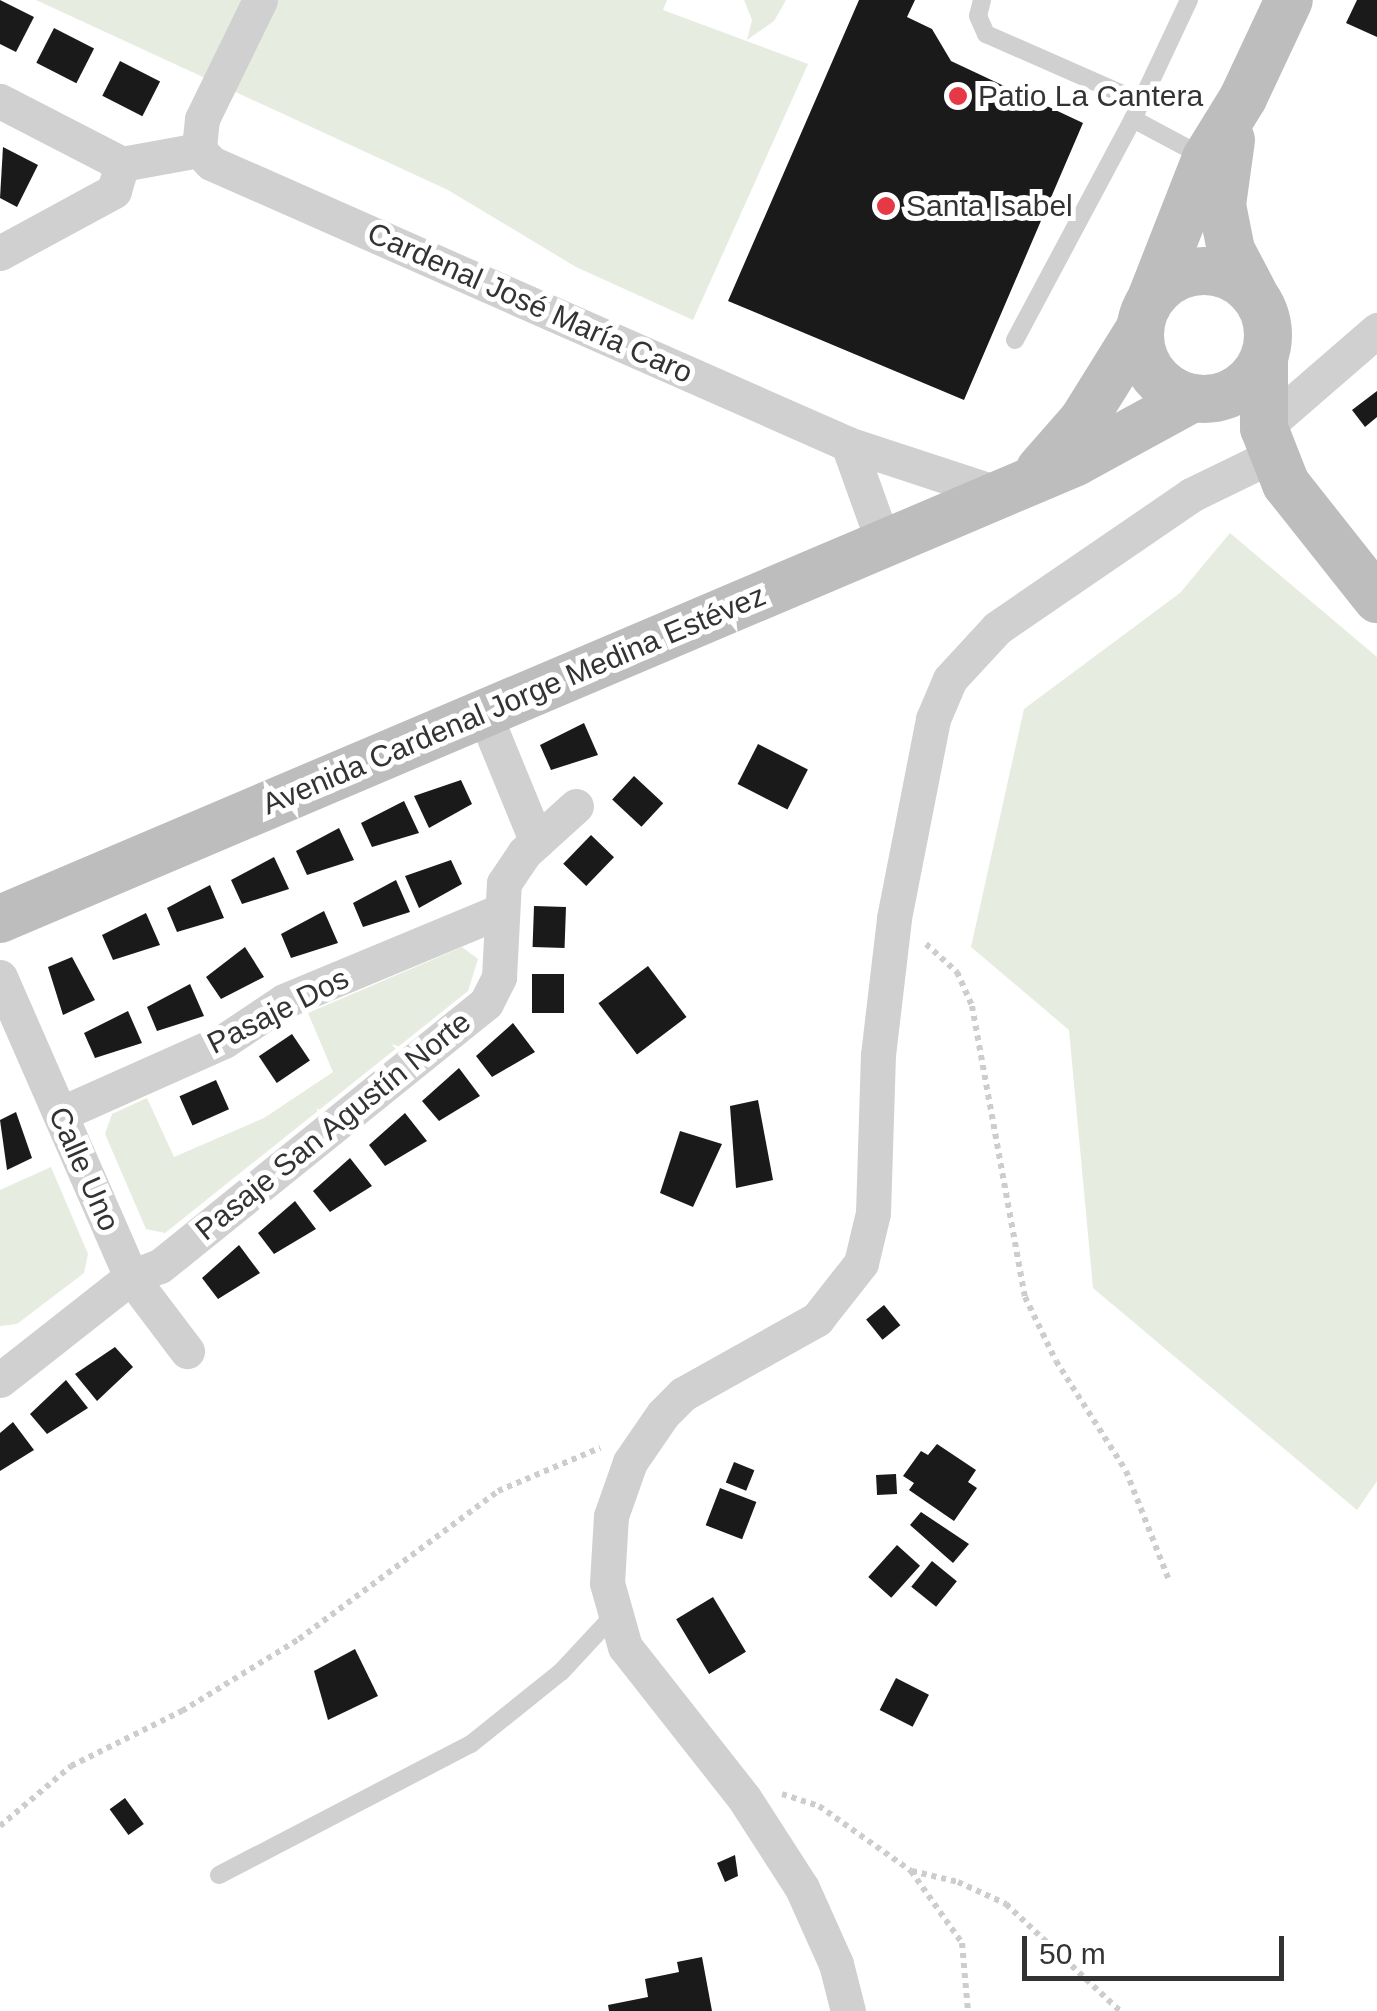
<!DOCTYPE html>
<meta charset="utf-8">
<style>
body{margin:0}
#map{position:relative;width:1377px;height:2011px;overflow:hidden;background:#fff;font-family:Helvetica,sans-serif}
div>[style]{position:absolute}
.green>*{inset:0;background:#e6ecdf}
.building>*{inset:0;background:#1a1a1a;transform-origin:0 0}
.path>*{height:6px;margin-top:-3px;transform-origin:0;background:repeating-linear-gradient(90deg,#cdcdcd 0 5px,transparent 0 10px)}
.lane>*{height:18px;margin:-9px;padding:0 9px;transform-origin:9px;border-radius:9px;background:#d0d0d0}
.street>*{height:35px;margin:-17.5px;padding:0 17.5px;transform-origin:17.5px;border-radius:17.5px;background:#d0d0d0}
.secondary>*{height:48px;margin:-24px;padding:0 24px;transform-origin:24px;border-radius:24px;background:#bdbdbd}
.secondary>.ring{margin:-24px;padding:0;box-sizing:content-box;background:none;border:48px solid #bdbdbd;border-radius:50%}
.dots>*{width:28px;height:28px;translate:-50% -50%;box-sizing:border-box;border:5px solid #fff;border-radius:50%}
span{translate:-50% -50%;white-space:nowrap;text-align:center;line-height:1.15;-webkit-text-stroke:10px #fff;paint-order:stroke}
.poi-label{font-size:30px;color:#333}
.left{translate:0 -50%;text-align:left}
.street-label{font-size:30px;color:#333}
.scale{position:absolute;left:1022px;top:1936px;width:262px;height:45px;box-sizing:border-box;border:5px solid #333;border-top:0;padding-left:12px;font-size:30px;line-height:35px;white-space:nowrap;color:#333;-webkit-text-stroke:8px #fff;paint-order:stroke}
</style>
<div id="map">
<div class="green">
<div style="clip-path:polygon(36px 0,667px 0,663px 10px,808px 64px,693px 320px,576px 267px,448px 190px)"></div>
<div style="clip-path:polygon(744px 0,786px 0,774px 21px,747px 40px,752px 20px)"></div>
<div style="clip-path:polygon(1230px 533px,1377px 657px,1377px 1481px,1357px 1510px,1093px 1288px,1069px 1030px,971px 947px,1024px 709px,1180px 593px)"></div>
<div style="clip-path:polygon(462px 947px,478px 959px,468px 991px,165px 1233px,146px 1229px,105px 1134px,112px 1114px,147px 1098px,174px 1157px,264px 1118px,333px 1072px,308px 1013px)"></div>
<div style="clip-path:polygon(51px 1167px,88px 1254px,84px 1273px,17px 1324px,0 1326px,0 1190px)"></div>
</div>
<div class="building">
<div style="clip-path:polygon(0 0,34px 17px,16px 52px,0 44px)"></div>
<div style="clip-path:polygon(859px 0,915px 0,907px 17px,932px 29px,951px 61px,1083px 123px,964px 400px,728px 301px)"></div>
<div style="clip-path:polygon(1357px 0,1377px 0,1377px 37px,1346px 23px)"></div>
<div style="left:54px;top:28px;width:45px;height:39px;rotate:27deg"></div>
<div style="left:120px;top:61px;width:45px;height:39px;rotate:27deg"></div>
<div style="clip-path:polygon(3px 147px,38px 165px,17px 207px,0 198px)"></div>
<div style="clip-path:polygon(1377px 391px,1377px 417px,1365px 427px,1352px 410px)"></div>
<div style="clip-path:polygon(584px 723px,598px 755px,551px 770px,540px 745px)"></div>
<div style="left:758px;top:744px;width:56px;height:45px;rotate:27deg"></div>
<div style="left:634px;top:776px;width:40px;height:32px;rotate:43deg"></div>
<div style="clip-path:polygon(461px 780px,472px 804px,429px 828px,414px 796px)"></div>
<div style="clip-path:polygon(404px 801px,419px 833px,372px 847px,361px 823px)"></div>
<div style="clip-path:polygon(339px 828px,354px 860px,307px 875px,296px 851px)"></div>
<div style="left:591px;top:835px;width:32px;height:40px;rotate:44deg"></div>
<div style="clip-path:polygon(274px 857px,289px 889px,242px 904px,231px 880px)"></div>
<div style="clip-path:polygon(451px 860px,462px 884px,419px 908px,405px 876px)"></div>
<div style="clip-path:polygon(396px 880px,410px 912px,363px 927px,353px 903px)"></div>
<div style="clip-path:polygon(210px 885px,224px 918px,177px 932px,167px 908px)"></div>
<div style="left:534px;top:906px;width:32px;height:41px;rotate:2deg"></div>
<div style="clip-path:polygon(324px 911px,338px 943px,291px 958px,281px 934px)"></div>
<div style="clip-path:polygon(146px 913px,160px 945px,113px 960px,102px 935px)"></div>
<div style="clip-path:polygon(245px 947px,264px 977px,221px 999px,206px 977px)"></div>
<div style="clip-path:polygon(72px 957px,95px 1000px,63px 1015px,48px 967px)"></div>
<div style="left:648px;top:966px;width:64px;height:62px;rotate:53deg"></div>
<div style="left:532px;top:974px;width:32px;height:39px"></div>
<div style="clip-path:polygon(190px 984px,204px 1016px,157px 1031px,147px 1007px)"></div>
<div style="clip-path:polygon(128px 1011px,142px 1043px,95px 1058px,84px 1033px)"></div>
<div style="clip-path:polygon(513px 1023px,535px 1052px,492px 1077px,476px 1056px)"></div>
<div style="left:292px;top:1034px;width:32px;height:40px;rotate:56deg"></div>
<div style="clip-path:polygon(459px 1068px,480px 1096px,439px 1121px,422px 1101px)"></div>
<div style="left:216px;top:1080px;width:32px;height:40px;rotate:66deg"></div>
<div style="clip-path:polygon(758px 1100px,773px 1180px,736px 1188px,730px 1106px)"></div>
<div style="clip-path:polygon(16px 1112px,32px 1158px,7px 1170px,0 1120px)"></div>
<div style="clip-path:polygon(405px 1113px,427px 1141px,385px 1166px,369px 1145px)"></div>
<div style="clip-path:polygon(680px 1131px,722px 1144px,693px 1207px,660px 1193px)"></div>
<div style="clip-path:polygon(350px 1158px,372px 1186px,330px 1212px,313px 1191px)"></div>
<div style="clip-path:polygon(295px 1201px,316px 1229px,274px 1254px,258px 1233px)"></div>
<div style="clip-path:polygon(239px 1245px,260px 1273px,218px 1299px,202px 1278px)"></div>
<div style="left:884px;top:1305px;width:26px;height:23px;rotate:51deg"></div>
<div style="clip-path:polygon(115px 1347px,133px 1367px,97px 1401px,75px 1374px)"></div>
<div style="clip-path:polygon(66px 1380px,88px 1408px,47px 1434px,30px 1414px)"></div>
<div style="clip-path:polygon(13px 1422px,34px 1450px,0 1471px,0 1433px)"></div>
<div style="clip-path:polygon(937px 1444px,976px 1470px,968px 1482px,977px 1488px,954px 1521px,909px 1490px,914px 1483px,903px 1476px,921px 1451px,928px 1455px)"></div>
<div style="left:734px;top:1462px;width:22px;height:22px;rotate:22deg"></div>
<div style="left:896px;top:1474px;width:20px;height:20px;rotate:87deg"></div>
<div style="left:720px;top:1488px;width:39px;height:40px;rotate:21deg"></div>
<div style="clip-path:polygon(921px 1512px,969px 1544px,953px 1563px,910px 1525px)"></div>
<div style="left:897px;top:1545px;width:31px;height:43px;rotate:42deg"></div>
<div style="left:932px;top:1561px;width:32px;height:33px;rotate:39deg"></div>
<div style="left:713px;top:1597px;width:64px;height:43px;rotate:59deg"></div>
<div style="clip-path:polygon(355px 1649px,378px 1696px,328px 1720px,314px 1671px)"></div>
<div style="left:896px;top:1678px;width:37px;height:36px;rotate:27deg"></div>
<div style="left:125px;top:1798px;width:32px;height:19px;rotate:54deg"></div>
<div style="clip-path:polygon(735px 1855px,738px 1876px,725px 1882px,717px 1863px)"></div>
<div style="clip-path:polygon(702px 1957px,712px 2011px,609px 2011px,608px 2005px,648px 1997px,645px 1979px,679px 1972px,677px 1962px)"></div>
</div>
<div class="path">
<div style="left:926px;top:944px;width:42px;rotate:42.1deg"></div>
<div style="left:957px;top:972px;width:37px;rotate:66deg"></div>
<div style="left:972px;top:1006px;width:296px;rotate:79.7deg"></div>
<div style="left:1025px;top:1297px;width:71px;rotate:64.2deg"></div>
<div style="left:1056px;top:1361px;width:130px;rotate:57.5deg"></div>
<div style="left:1126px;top:1471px;width:117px;rotate:68.5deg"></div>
<div style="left:782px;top:1794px;width:39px;rotate:18deg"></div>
<div style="left:819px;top:1806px;width:113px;rotate:35.2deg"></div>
<div style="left:911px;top:1871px;width:88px;rotate:54.7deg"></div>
<div style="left:962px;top:1943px;width:68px;rotate:85deg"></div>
<div style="left:0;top:1826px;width:93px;rotate:-40.2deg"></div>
<div style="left:71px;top:1766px;width:124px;rotate:-26.4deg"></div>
<div style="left:182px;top:1711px;width:137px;rotate:-31.6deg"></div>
<div style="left:299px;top:1639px;width:248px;rotate:-36.6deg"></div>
<div style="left:498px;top:1491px;width:111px;rotate:-22.9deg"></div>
<div style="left:912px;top:1871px;width:47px;rotate:13.4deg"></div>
<div style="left:958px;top:1882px;width:53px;rotate:24.6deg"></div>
<div style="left:1006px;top:1904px;width:156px;rotate:43.2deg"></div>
</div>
<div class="lane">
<div style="left:982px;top:0;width:16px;rotate:104deg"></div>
<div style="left:978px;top:16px;width:20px;rotate:66deg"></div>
<div style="left:986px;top:34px;width:169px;rotate:23.7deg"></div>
<div style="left:1189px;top:0;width:132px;rotate:115.2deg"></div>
<div style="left:1133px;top:119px;width:83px;rotate:28.1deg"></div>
<div style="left:1015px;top:340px;width:251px;rotate:-61.9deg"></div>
<div style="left:219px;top:1875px;width:284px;rotate:-27.5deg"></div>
<div style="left:471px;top:1744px;width:115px;rotate:-38.7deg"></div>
<div style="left:561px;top:1672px;width:78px;rotate:-47.1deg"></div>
</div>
<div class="street">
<div style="left:260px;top:0;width:132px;rotate:116deg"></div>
<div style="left:202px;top:119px;width:31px;rotate:96deg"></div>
<div style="left:199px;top:150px;width:18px;rotate:47deg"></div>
<div style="left:211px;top:163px;width:696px;rotate:23.8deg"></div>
<div style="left:848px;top:444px;width:154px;rotate:18.2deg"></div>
<div style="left:0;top:101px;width:137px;rotate:27.3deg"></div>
<div style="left:122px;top:164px;width:28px;rotate:107deg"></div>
<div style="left:114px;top:191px;width:130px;rotate:151.5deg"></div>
<div style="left:122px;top:164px;width:78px;rotate:-10.3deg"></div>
<div style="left:1264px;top:428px;width:150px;rotate:-40.9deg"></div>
<div style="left:848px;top:444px;width:104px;rotate:70.3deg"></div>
<div style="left:484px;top:713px;width:139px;rotate:67.7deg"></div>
<div style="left:0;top:977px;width:327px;rotate:66.4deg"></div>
<div style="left:131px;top:1277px;width:93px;rotate:52.9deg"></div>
<div style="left:60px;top:1114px;width:180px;rotate:-24deg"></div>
<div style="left:224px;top:1041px;width:72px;rotate:-33.7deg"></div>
<div style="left:284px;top:1001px;width:232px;rotate:-22.6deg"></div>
<div style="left:0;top:1380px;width:167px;rotate:-38.2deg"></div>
<div style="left:131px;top:1277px;width:31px;rotate:-21deg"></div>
<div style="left:160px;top:1266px;width:419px;rotate:-38.9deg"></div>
<div style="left:486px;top:1003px;width:29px;rotate:-63deg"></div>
<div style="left:499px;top:977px;width:94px;rotate:-87deg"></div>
<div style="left:504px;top:883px;width:36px;rotate:-56deg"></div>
<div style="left:524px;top:853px;width:70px;rotate:-42.1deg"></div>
<div style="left:848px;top:2011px;width:49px;rotate:-104.3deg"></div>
<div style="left:836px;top:1964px;width:83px;rotate:-114.1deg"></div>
<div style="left:802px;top:1888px;width:107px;rotate:-122.8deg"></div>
<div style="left:744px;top:1798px;width:192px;rotate:-128.2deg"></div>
<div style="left:625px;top:1647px;width:66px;rotate:-105.7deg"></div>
<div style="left:607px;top:1583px;width:67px;rotate:-86.6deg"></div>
<div style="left:611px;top:1516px;width:57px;rotate:-70.6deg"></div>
<div style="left:630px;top:1462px;width:58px;rotate:-55.5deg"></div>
<div style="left:663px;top:1414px;width:28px;rotate:-45deg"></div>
<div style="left:683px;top:1394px;width:154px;rotate:-29.2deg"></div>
<div style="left:817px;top:1319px;width:71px;rotate:-51.8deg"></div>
<div style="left:861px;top:1263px;width:51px;rotate:-76.5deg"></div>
<div style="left:873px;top:1213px;width:158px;rotate:-88.2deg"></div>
<div style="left:878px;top:1055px;width:138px;rotate:-83.3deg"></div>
<div style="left:894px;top:918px;width:203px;rotate:-78.9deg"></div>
<div style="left:933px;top:719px;width:43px;rotate:-67deg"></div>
<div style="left:950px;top:679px;width:69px;rotate:-47.3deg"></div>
<div style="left:997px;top:628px;width:235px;rotate:-34.4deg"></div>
<div style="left:1191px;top:495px;width:91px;rotate:-26deg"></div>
</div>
<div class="secondary">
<div style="left:1231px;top:140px;width:66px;rotate:97.9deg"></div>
<div style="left:1222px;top:205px;width:46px;rotate:78.7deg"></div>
<div style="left:1231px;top:250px;width:47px;rotate:62.4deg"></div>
<div class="ring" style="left:1140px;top:271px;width:80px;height:80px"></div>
<div style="left:1152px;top:296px;width:148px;rotate:-68.6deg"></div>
<div style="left:1206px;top:158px;width:70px;rotate:-58.3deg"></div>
<div style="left:1243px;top:98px;width:108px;rotate:-64.9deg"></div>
<div style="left:1264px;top:358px;width:70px;rotate:90deg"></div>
<div style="left:1264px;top:428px;width:60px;rotate:68.6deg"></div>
<div style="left:1286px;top:484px;width:147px;rotate:51.6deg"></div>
<div style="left:1040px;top:469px;width:65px;rotate:-48.7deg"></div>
<div style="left:1083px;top:420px;width:106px;rotate:-58.1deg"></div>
<div style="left:0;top:919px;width:1169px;rotate:-23.01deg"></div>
<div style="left:1076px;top:462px;width:133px;rotate:-28.7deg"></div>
</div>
<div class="dots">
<div style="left:958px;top:96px;background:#e63946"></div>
<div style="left:886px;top:206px;background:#e63946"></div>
</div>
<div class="poi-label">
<span class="left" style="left:978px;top:96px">Patio La Cantera</span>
<span class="left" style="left:906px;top:206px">Santa Isabel</span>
</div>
<div class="street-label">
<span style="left:530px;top:303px;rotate:24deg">Cardenal José María Caro</span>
<span style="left:514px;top:700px;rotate:-23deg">Avenida Cardenal Jorge Medina Estévez</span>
<span style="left:278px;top:1011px;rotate:-27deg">Pasaje Dos</span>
<span style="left:333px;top:1126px;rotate:-39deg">Pasaje San Agustín Norte</span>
<span style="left:84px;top:1169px;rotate:66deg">Calle Uno</span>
</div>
<div class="scale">50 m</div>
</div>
